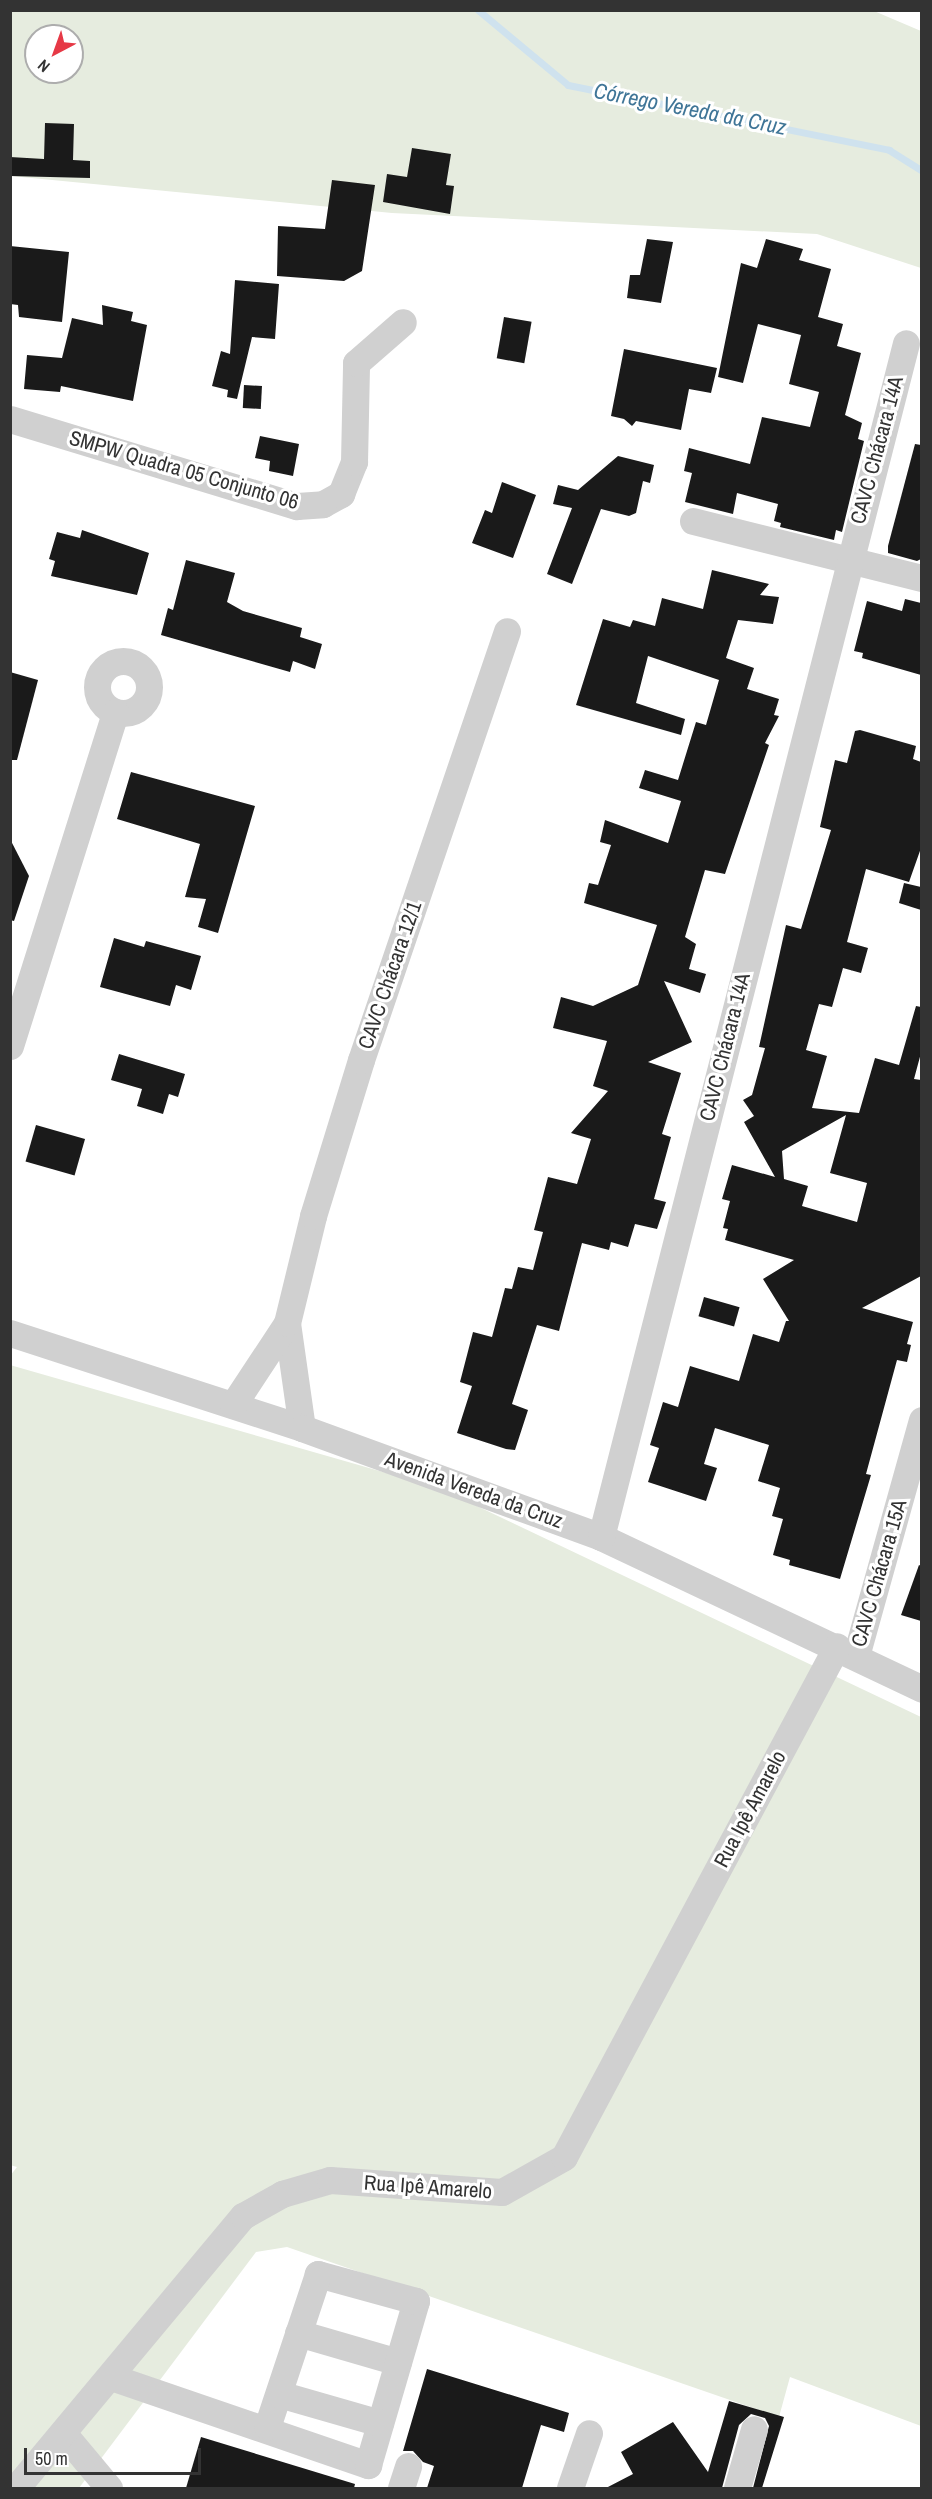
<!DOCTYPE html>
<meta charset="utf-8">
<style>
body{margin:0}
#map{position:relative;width:932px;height:2499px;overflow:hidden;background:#fff;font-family:"Archivo Narrow",sans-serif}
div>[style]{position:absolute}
.green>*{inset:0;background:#e6ecdf}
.stream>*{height:7px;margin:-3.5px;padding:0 3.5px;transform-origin:3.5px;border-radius:3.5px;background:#cfe2ee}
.building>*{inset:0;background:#1a1a1a;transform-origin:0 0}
.minor>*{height:27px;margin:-13.5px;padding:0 13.5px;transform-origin:13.5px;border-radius:13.5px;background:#d0d0d0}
.minor>.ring{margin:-13.5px;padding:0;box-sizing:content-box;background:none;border:27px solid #d0d0d0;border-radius:50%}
span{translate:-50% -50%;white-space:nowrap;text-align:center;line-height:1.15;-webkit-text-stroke:6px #fff;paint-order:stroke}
.street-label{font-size:21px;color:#333}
.water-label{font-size:22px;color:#3f7597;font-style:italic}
.frame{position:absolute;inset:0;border:12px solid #333;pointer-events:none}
.north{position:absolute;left:24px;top:24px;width:60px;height:60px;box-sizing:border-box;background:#fff;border:2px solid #adadad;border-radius:50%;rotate:221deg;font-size:16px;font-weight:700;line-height:24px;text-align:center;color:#333}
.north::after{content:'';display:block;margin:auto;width:21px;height:27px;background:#e63946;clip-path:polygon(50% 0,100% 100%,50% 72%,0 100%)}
.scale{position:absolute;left:24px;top:2448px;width:177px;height:27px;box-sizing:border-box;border:3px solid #333;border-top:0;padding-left:8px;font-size:18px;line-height:21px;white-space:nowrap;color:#333;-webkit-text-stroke:4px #fff;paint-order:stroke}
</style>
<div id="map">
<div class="green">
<div style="clip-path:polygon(evenodd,10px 11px,874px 11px,921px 31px,921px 268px,817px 234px,392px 213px,11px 176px,10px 11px,36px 36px,72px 36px,72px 72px,36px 72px,36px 36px)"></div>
<div style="clip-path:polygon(10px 1365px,439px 1488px,921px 1717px,921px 2426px,790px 2377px,779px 2417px,287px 2247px,256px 2252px,79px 2488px,11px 2488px,10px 2176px,17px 2167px,10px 2165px)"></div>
</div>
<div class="stream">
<div style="left:478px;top:10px;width:117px;rotate:39.8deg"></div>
<div style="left:568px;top:85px;width:328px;rotate:11.4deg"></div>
<div style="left:889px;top:150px;width:39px;rotate:32deg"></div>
</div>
<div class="building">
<div style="clip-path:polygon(45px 123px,74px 124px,73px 160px,90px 161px,90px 178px,10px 176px,10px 157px,44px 159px)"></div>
<div style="clip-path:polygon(412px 148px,451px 154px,446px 185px,454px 186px,450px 214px,383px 202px,387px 174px,407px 177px)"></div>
<div style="clip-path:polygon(332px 180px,375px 185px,362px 271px,344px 281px,277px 276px,278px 226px,325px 229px)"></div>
<div style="clip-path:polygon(647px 239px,673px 242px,661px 303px,627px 298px,630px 275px,640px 275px)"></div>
<div style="clip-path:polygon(766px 239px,803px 249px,799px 260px,831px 269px,818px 317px,843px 324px,837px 346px,861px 353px,845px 415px,862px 423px,858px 439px,864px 441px,842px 532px,836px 530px,834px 540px,780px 527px,781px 523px,774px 521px,778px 504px,737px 493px,733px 514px,685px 502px,692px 473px,684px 471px,689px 448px,750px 464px,762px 417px,810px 427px,819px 392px,789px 384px,801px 335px,758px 324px,743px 383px,718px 377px,741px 263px,757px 268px)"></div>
<div style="clip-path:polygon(10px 246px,69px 252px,62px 322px,19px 317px,18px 305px,10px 304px)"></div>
<div style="clip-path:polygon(235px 280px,279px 284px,275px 339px,252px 337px,237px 399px,227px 397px,228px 390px,212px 386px,221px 351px,230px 354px)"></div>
<div style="clip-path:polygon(102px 305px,133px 312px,131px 321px,147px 325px,133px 401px,61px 386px,60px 392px,24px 389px,27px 355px,62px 358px,72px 318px,103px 325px)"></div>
<div style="left:504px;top:317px;width:28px;height:42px;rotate:10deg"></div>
<div style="clip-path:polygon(624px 349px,717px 368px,711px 393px,689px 389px,681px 430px,636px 421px,632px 426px,624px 419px,611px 416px)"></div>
<div style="left:244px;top:385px;width:18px;height:23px;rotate:3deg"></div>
<div style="clip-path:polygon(260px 436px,299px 444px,293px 476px,269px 471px,270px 461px,255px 458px)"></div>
<div style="clip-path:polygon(915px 444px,921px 445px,921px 559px,917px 561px,888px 553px,888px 546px)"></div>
<div style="clip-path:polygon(618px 456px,654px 465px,650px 483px,643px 481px,636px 513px,629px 516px,601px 509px,572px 584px,547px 574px,572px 508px,553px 504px,558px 485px,578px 490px)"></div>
<div style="clip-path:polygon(502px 482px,536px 495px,513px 558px,472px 543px,485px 510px,492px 513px)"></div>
<div style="clip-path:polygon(82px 530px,149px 553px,137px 595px,51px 576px,55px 561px,49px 559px,57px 532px,80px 538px)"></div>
<div style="clip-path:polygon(186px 560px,235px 573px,227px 602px,243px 611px,302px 628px,300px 637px,322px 644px,315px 669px,293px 661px,290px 672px,161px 635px,168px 608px,173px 610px)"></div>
<div style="clip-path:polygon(712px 570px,769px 584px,760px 595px,779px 597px,773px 624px,738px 620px,726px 658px,754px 668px,747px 689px,779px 699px,774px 715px,779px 716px,765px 743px,769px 745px,725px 874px,705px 870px,685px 937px,696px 944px,689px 969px,706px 974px,700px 993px,664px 981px,692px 1042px,648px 1062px,681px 1073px,662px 1134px,671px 1137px,654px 1199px,666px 1202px,657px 1229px,635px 1224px,628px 1247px,611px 1242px,609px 1250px,582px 1243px,559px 1331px,537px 1325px,512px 1404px,528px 1410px,515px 1450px,506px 1449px,457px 1433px,472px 1386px,460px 1382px,473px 1332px,492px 1337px,505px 1288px,512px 1289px,518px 1267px,533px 1270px,543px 1232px,534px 1230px,548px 1177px,577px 1184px,591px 1139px,571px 1133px,608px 1091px,593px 1086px,607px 1041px,553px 1028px,561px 997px,593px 1006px,638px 985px,657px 925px,584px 903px,589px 883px,598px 885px,611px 845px,600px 842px,605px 820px,668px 843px,681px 801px,639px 788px,645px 770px,678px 780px,696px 722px,706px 725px,719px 680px,648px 656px,636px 703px,685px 719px,681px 735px,576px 705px,603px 619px,630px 627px,633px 620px,655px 626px,662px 598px,703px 609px)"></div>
<div style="clip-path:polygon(905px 599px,921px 603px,921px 675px,862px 658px,863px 653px,854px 651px,867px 601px,902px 611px)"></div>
<div style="clip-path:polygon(10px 672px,38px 680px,17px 760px,10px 760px)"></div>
<div style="clip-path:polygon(evenodd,860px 730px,916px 746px,913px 759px,921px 762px,921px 848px,909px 882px,866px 869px,847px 942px,868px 948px,861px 973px,843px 968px,832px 1007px,819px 1004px,806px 1050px,827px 1056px,812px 1108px,859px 1113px,875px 1058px,899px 1065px,916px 1006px,921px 1007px,921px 1053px,914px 1079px,921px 1080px,921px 1276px,862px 1308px,913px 1322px,907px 1344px,911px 1345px,907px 1362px,897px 1360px,866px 1474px,871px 1475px,840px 1579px,789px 1565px,790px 1560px,773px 1555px,783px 1519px,772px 1516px,780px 1488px,758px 1481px,769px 1445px,715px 1428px,704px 1464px,717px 1468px,706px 1501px,648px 1482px,659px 1448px,650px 1445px,663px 1402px,678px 1407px,690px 1366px,739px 1381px,753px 1334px,779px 1342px,786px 1321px,789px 1321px,763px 1279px,794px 1260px,725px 1240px,728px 1229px,723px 1228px,730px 1201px,722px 1199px,732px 1165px,775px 1177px,744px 1122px,754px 1116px,743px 1100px,752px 1095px,765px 1048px,759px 1047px,786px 925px,801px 929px,831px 830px,820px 827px,835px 760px,847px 763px,855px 731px,860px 730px,846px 1115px,830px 1173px,867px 1183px,857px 1222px,802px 1206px,808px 1186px,784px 1179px,782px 1151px,846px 1115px)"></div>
<div style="clip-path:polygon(131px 772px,255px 806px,218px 933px,198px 927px,206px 899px,185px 897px,200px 844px,117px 819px)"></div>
<div style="clip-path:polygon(10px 839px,29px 876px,14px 921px,10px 920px)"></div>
<div style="clip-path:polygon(904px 883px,921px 887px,921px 910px,899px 903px)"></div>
<div style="clip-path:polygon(114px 938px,144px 947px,146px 941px,201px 956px,191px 990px,176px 985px,170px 1006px,100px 987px)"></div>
<div style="clip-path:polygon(119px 1054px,185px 1074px,178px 1097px,169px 1094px,163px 1114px,137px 1106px,142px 1089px,111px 1080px)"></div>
<div style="left:36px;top:1125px;width:51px;height:38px;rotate:16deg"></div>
<div style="left:704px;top:1297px;width:37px;height:20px;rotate:16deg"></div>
<div style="clip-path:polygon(919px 1565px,921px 1566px,921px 1621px,901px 1615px)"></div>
<div style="clip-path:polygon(427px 2369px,569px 2413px,564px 2432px,541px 2425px,522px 2488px,427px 2488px,434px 2466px,423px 2462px,413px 2451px,403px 2451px)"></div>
<div style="clip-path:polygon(729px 2401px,784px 2417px,762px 2488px,753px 2488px,769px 2426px,765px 2418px,751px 2414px,739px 2425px,722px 2488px,606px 2488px,633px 2474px,621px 2452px,673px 2422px,708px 2472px)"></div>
<div style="clip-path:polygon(201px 2437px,355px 2484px,354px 2488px,186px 2488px)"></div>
</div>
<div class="minor">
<div style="left:10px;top:419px;width:300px;rotate:16.9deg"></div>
<div style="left:297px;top:506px;width:26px;rotate:-4deg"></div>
<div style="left:323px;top:504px;width:21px;rotate:-29deg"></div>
<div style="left:341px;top:494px;width:35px;rotate:-68deg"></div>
<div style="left:354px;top:462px;width:99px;rotate:-88.8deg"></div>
<div style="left:356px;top:363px;width:62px;rotate:-41.1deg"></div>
<div style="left:693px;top:521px;width:236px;rotate:14deg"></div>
<div class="ring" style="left:97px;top:661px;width:25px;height:25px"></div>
<div style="left:10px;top:1046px;width:350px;rotate:-72.5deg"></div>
<div style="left:287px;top:1323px;width:106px;rotate:81.9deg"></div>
<div style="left:10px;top:1333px;width:307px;rotate:18deg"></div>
<div style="left:302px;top:1428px;width:318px;rotate:20deg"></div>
<div style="left:601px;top:1537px;width:355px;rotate:25.3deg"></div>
<div style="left:233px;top:1405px;width:98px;rotate:-56.6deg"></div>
<div style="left:287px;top:1323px;width:110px;rotate:-76.3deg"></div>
<div style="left:313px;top:1216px;width:163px;rotate:-72.9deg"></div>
<div style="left:361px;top:1060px;width:453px;rotate:-71.2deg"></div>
<div style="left:601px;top:1537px;width:1232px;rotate:-75.67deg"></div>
<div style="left:856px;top:1656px;width:245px;rotate:-74.4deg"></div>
<div style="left:298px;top:2333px;width:104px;rotate:16.2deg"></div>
<div style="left:111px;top:2377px;width:272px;rotate:18.9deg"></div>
<div style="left:368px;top:2465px;width:171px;rotate:-73.7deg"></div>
<div style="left:416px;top:2301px;width:102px;rotate:-164.6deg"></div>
<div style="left:318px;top:2274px;width:161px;rotate:108.4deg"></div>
<div style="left:279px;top:2394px;width:105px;rotate:16deg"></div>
<div style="left:63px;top:2433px;width:72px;rotate:50.1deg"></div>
<div style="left:16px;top:2488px;width:354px;rotate:-50.2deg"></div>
<div style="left:243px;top:2216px;width:45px;rotate:-29.4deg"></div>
<div style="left:282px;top:2194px;width:50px;rotate:-16.3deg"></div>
<div style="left:330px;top:2180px;width:172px;rotate:4deg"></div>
<div style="left:502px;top:2192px;width:71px;rotate:-29.4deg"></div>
<div style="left:564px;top:2157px;width:579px;rotate:-61.89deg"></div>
<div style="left:401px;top:2488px;width:23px;rotate:-72deg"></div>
<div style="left:570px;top:2488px;width:58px;rotate:-70.9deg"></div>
<div style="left:737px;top:2488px;width:61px;rotate:-73.9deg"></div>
</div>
<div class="street-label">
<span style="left:877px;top:450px;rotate:-75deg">CAVC Chácara 14A</span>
<span style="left:184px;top:470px;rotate:16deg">SMPW Quadra 05 Conjunto 06</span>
<span style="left:390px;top:975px;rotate:-71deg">CAVC Chácara 12/1</span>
<span style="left:725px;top:1047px;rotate:-76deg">CAVC Chácara 14A</span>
<span style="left:474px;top:1490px;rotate:20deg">Avenida Vereda da Cruz</span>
<span style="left:879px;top:1573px;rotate:-74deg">CAVC Chácara 15A</span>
<span style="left:750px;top:1809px;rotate:-62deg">Rua Ipê Amarelo</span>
<span style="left:428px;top:2187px;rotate:4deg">Rua Ipê Amarelo</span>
</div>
<div class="water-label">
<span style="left:690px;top:109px;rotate:11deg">Córrego Vereda da Cruz</span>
</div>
<div class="frame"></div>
<div class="north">N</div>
<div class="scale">50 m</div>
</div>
